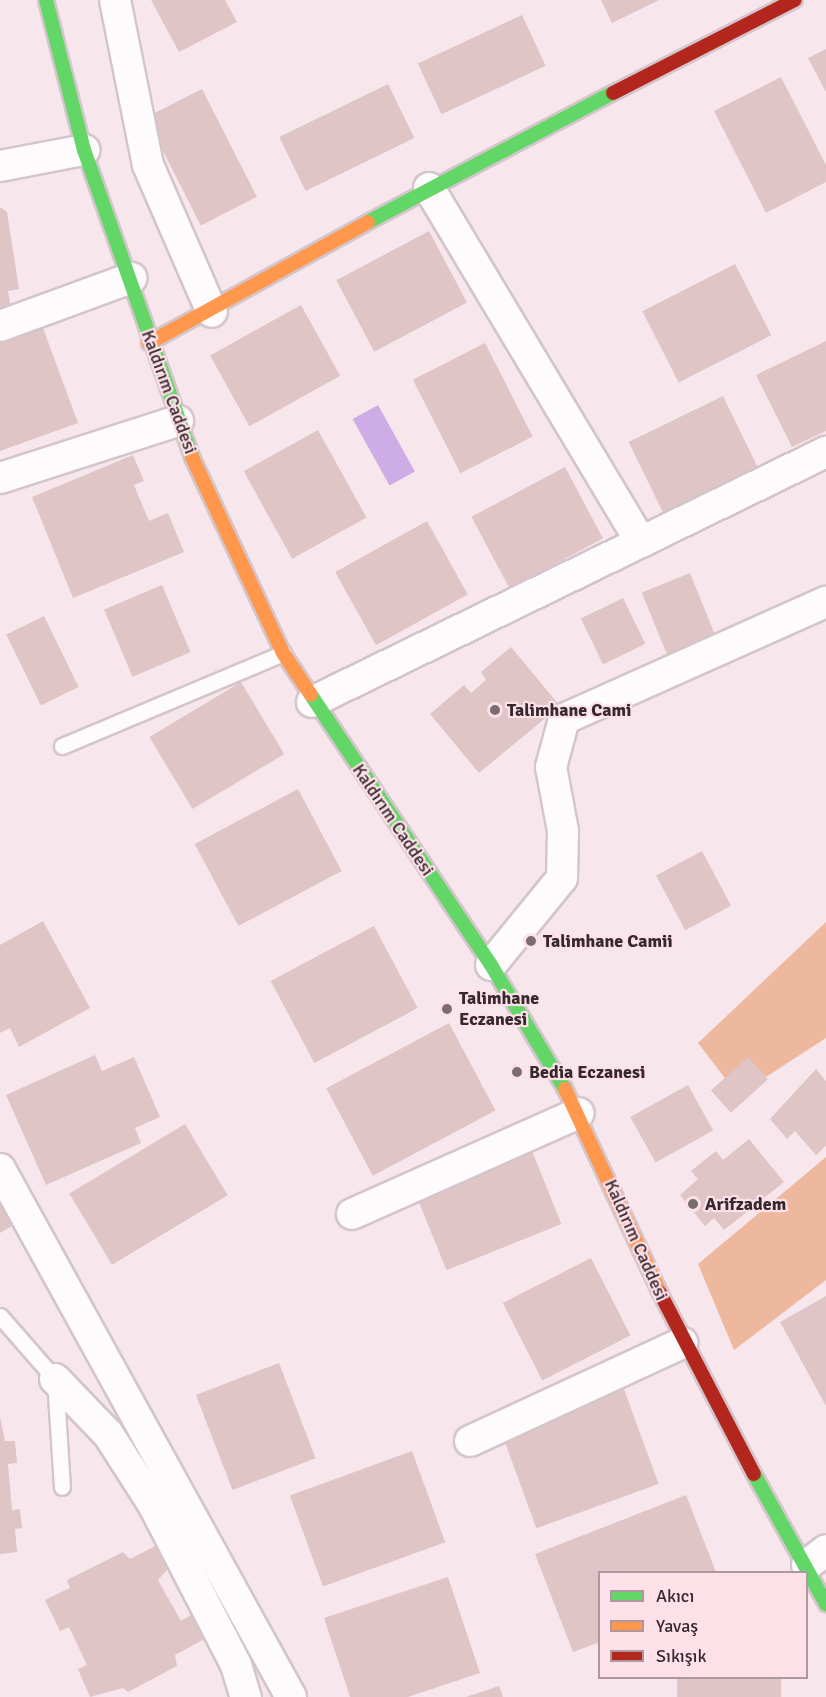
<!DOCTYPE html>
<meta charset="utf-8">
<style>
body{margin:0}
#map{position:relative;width:826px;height:1697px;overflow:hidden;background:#f7e7ec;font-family:Signika,sans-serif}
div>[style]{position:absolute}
.forest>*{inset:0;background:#eeb89e}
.water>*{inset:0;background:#ceace6;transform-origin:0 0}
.building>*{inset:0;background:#dfc5c6;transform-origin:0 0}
.roads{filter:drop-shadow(2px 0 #d4c5ca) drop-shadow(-2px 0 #d4c5ca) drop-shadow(0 2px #d4c5ca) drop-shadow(0 -2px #d4c5ca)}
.lane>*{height:15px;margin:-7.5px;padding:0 7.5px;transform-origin:7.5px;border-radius:7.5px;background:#fefbfc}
.street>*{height:30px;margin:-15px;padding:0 15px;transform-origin:15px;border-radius:15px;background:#fefbfc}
.fast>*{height:14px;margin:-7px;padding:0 7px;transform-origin:7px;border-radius:7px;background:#63d668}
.slow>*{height:14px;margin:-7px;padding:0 7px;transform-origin:7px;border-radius:7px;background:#ff974d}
.jam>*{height:14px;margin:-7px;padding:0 7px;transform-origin:7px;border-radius:7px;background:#b3261e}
.dots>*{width:16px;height:16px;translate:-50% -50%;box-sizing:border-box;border:3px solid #fee0e9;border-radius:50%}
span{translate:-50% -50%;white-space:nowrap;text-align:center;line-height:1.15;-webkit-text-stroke:4.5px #fee0e9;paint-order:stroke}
.street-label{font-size:18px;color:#36292d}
.poi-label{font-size:18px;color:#36292d;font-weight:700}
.left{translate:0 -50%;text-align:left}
.legend{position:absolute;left:598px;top:1571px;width:210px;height:108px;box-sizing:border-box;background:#fee0e9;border:2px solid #ae979e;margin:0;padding:8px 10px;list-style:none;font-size:18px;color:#36292d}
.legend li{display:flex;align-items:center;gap:12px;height:30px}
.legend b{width:30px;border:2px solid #ae979e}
</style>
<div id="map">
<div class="forest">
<div style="clip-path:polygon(826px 922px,826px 1038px,738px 1095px,698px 1043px)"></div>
<div style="clip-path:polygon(826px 1157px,826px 1280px,734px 1350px,698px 1264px)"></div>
</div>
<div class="water">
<div style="left:378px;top:405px;width:76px;height:29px;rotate:61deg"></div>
</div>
<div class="building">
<div style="clip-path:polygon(151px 0,225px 0,237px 22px,179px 52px)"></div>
<div style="clip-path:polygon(601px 0,659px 0,612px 23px)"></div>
<div style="left:522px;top:15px;width:56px;height:115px;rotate:65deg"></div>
<div style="clip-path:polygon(826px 49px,826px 92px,808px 58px)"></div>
<div style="clip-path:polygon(781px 77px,826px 165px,826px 182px,766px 213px,714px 111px)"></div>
<div style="left:388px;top:84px;width:60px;height:121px;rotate:64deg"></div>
<div style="left:202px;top:89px;width:121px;height:63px;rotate:63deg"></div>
<div style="clip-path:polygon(0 207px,7px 212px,19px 289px,8px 291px,11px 308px,0 309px)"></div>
<div style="left:429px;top:231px;width:81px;height:105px;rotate:62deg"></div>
<div style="left:735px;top:264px;width:80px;height:104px;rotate:63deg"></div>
<div style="left:301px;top:305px;width:81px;height:104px;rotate:61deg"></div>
<div style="clip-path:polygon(43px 328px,78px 423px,0 451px,0 343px)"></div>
<div style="clip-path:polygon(826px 341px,826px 431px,792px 447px,756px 375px)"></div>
<div style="left:485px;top:343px;width:105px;height:81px;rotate:63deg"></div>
<div style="left:723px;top:396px;width:80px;height:105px;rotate:64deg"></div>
<div style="left:318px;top:430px;width:100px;height:85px;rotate:61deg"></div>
<div style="clip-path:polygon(133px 455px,144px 481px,134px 485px,149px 521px,168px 513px,184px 552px,73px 598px,32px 497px)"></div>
<div style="left:565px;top:467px;width:81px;height:106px;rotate:62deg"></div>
<div style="left:427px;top:521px;width:84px;height:105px;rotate:61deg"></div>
<div style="left:690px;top:573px;width:68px;height:52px;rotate:68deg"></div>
<div style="left:162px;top:585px;width:73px;height:63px;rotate:67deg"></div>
<div style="left:623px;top:598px;width:51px;height:47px;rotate:64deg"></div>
<div style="left:44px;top:616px;width:79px;height:42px;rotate:64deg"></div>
<div style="clip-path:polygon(511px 647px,560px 706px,479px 773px,430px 714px,464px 685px,471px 693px,486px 680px,481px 672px)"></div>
<div style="left:241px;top:682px;width:84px;height:107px;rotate:59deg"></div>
<div style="left:298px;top:789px;width:93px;height:117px;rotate:62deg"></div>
<div style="left:702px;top:851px;width:62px;height:52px;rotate:62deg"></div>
<div style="clip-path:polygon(43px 921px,90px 1008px,19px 1047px,10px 1028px,0 1033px,0 945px)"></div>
<div style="left:374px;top:926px;width:93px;height:117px;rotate:62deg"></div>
<div style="left:449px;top:1023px;width:99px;height:139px;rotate:62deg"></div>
<div style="clip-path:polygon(95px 1055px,102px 1071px,134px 1057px,160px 1117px,135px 1128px,141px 1143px,46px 1185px,6px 1095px)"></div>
<div style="left:748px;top:1057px;width:30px;height:50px;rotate:48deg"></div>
<div style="clip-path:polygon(816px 1069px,826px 1081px,826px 1146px,816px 1155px,795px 1131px,787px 1139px,770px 1119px)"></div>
<div style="left:688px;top:1085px;width:52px;height:66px;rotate:61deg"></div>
<div style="left:185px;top:1124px;width:83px;height:135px;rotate:59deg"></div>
<div style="clip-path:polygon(749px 1139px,784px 1182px,724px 1230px,714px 1218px,705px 1226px,680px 1195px,698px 1179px,691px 1171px,716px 1151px,723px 1160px)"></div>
<div style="left:530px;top:1146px;width:84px;height:124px;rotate:68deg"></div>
<div style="clip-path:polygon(0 1195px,17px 1223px,0 1233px)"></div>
<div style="left:591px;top:1258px;width:87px;height:99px;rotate:63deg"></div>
<div style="clip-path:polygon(826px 1296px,826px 1406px,780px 1322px)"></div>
<div style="left:279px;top:1363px;width:102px;height:89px;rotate:69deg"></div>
<div style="left:624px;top:1389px;width:101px;height:130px;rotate:70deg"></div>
<div style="clip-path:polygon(0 1417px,5px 1441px,15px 1441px,17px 1463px,8px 1464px,12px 1510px,20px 1509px,22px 1528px,15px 1529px,17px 1552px,0 1554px)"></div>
<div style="left:412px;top:1451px;width:97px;height:130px;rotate:70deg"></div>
<div style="clip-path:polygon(686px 1495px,716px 1572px,600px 1572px,600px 1642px,573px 1652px,535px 1554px)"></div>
<div style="clip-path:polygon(161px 1543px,172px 1564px,158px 1580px,181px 1621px,191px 1615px,195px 1621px,200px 1618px,210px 1636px,175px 1655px,177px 1666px,128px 1692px,123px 1688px,90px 1697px,78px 1669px,87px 1665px,69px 1627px,60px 1631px,45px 1600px,70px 1588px,67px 1580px,123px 1552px,130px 1559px)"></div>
<div style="clip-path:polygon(448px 1577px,480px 1673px,408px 1697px,350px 1697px,324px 1618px)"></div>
<div style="left:677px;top:1678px;width:104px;height:20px"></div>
<div style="clip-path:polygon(499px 1686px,503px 1697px,466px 1697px)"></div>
</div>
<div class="roads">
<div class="lane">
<div style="left:62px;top:746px;width:240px;rotate:-22.8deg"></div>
<div style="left:0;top:1316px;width:84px;rotate:48.9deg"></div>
<div style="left:55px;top:1379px;width:108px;rotate:86.3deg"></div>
</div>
<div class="street">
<div style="left:115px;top:0;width:168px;rotate:78.7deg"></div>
<div style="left:148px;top:165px;width:160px;rotate:66.5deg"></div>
<div style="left:0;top:166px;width:86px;rotate:-10.8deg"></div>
<div style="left:429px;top:188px;width:413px;rotate:59.1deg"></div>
<div style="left:0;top:326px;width:140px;rotate:-20.1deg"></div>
<div style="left:0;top:478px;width:187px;rotate:-17.8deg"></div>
<div style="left:312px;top:702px;width:572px;rotate:-25.94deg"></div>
<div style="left:491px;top:965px;width:112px;rotate:-50.8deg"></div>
<div style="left:562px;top:878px;width:47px;rotate:-88.8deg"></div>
<div style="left:563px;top:831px;width:65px;rotate:-100.6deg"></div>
<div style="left:551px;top:767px;width:50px;rotate:-74.8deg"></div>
<div style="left:564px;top:719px;width:287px;rotate:-24.1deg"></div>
<div style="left:0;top:1169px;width:603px;rotate:61.14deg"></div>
<div style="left:352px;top:1214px;width:248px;rotate:-24deg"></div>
<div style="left:55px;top:1379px;width:76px;rotate:46.1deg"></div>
<div style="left:108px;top:1434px;width:83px;rotate:57.3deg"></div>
<div style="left:153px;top:1504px;width:181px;rotate:62.7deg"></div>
<div style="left:236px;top:1665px;width:34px;rotate:73deg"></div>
<div style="left:470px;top:1441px;width:234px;rotate:-24.8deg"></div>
<div style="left:807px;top:1565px;width:24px;rotate:-38deg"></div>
</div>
<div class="fast">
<div style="left:46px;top:0;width:155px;rotate:75.8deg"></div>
<div style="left:84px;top:150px;width:325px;rotate:70.6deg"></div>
<div style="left:368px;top:222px;width:277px;rotate:-27.8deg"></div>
<div style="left:311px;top:695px;width:324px;rotate:56.3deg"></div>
<div style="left:491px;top:965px;width:144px;rotate:59.2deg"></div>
<div style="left:754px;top:1474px;width:149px;rotate:61deg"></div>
</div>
<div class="slow">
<div style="left:149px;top:343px;width:250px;rotate:-28.9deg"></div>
<div style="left:192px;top:457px;width:216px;rotate:65.1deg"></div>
<div style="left:283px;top:653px;width:50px;rotate:56.3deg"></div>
<div style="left:565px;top:1089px;width:225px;rotate:65deg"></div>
</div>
<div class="jam">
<div style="left:613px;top:93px;width:204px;rotate:-27.1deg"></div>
<div style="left:660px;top:1293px;width:204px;rotate:62.6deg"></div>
</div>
</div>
<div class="dots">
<div style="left:495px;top:710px;background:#7a6c70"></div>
<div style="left:531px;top:941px;background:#7a6c70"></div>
<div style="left:447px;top:1009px;background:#7a6c70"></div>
<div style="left:517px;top:1072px;background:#7a6c70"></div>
<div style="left:693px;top:1204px;background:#7a6c70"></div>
</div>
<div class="street-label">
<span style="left:169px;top:392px;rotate:70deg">Kaldırım Caddesi</span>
<span style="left:393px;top:820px;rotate:56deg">Kaldırım Caddesi</span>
<span style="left:636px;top:1240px;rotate:66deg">Kaldırım Caddesi</span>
</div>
<div class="poi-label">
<span class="left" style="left:507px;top:710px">Talimhane Cami</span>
<span class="left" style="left:543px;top:941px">Talimhane Camii</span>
<span class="left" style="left:459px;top:1009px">Talimhane<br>Eczanesi</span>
<span class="left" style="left:529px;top:1072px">Bedia Eczanesi</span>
<span class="left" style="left:705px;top:1204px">Arifzadem</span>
</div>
<ul class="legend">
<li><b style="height:8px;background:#63d668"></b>Akıcı</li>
<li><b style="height:8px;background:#ff974d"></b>Yavaş</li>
<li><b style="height:8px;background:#b3261e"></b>Sıkışık</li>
</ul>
</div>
